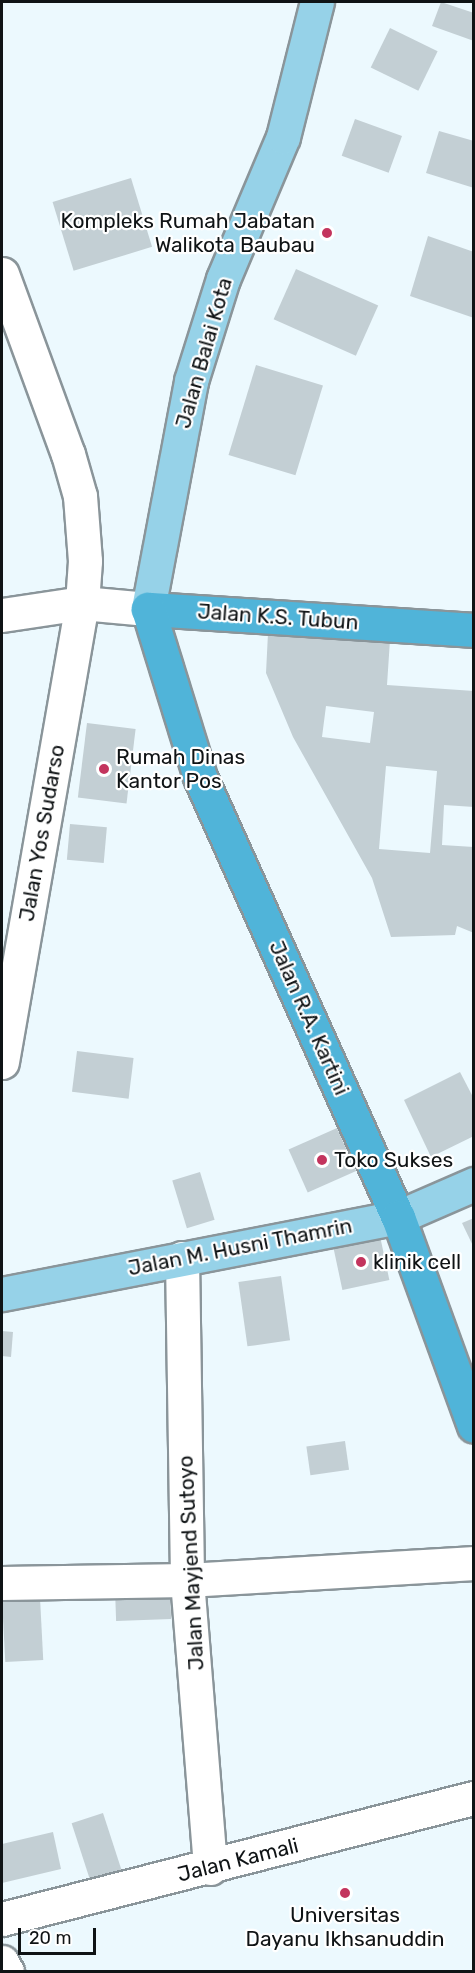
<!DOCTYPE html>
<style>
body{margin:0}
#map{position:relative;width:475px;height:1973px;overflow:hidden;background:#ecf9fe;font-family:Rubik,sans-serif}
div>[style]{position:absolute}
.building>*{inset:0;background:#c3cfd4;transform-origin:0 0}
.roads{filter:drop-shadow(2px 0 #8a959a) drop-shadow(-2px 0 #8a959a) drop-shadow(0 2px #8a959a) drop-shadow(0 -2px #8a959a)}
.minor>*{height:33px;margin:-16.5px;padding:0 16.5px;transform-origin:16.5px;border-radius:16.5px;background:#fff}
.major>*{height:33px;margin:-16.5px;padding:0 16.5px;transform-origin:16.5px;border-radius:16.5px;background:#96d2e8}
.highway>*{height:33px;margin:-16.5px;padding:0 16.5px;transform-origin:16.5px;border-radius:16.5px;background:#50b4d9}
.dots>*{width:16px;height:16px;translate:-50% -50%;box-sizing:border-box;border:3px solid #fff;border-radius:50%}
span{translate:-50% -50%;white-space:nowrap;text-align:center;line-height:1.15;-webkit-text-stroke:4.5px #fff;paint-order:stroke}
.poi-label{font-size:21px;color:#0f1315}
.right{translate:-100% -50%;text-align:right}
.left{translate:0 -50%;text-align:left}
.street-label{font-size:21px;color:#0f1315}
.frame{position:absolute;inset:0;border:3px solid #0f1315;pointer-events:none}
.scale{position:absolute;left:18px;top:1928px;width:78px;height:27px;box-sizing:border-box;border:3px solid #0f1315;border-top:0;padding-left:8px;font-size:18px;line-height:21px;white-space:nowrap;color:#0f1315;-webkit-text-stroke:4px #fff;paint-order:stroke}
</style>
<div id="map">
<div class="building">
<div style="clip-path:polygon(441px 2px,474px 13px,474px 41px,432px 26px)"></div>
<div style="left:390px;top:28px;width:53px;height:44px;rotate:26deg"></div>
<div style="left:355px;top:119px;width:50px;height:39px;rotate:20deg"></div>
<div style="clip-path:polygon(439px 131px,474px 141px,474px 188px,426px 173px)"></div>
<div style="left:131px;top:178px;width:72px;height:82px;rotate:73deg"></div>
<div style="clip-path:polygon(428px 236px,474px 252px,474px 318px,410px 296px)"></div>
<div style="left:296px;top:269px;width:90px;height:55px;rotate:24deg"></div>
<div style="left:256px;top:365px;width:70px;height:94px;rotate:17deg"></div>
<div style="clip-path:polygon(evenodd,269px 613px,390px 640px,387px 685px,474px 691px,474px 807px,444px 805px,442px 845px,474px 847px,474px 933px,457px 926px,455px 935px,391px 937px,372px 878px,293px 737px,266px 673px,269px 613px,326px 706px,374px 712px,370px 743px,322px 737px,326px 706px,269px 613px,386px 766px,437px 771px,430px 853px,379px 849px,386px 766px)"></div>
<div style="left:87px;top:723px;width:49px;height:75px;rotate:7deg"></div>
<div style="left:70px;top:824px;width:37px;height:36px;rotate:5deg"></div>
<div style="left:77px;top:1051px;width:57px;height:41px;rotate:7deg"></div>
<div style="clip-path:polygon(460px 1072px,474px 1099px,474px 1136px,431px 1157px,404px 1100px)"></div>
<div style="left:337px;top:1128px;width:47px;height:53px;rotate:66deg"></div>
<div style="left:200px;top:1172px;width:50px;height:29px;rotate:73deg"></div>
<div style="clip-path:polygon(474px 1218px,474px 1248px,462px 1223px)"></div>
<div style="left:380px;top:1236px;width:45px;height:48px;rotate:78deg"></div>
<div style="left:281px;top:1276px;width:65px;height:43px;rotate:82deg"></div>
<div style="clip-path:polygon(2px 1331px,13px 1332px,11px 1357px,2px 1356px)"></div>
<div style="left:345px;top:1441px;width:29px;height:39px;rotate:82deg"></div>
<div style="left:170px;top:1588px;width:31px;height:55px;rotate:88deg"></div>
<div style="left:40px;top:1598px;width:62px;height:38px;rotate:87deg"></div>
<div style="left:103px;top:1813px;width:60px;height:33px;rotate:72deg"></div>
<div style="clip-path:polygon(53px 1832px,61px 1869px,2px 1883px,2px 1844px)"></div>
</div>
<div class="roads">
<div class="minor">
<div style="left:2px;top:274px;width:192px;rotate:69.9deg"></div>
<div style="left:68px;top:454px;width:44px;rotate:74.1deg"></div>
<div style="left:80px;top:496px;width:65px;rotate:85.6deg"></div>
<div style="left:85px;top:561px;width:42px;rotate:94.1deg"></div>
<div style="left:82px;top:603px;width:466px;rotate:99.9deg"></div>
<div style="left:2px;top:615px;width:81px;rotate:-8.5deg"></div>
<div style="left:82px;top:603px;width:66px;rotate:5.2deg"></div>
<div style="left:182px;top:1258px;width:322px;rotate:89.1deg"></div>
<div style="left:187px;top:1580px;width:289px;rotate:85.4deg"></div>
<div style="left:2px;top:1583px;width:185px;rotate:-0.9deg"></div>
<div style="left:187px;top:1580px;width:288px;rotate:-3.4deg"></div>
<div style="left:2px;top:1919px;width:487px;rotate:-14.4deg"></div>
<div style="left:2px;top:1962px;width:11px;rotate:63deg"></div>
</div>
<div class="major">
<div style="left:148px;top:609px;width:232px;rotate:-79.3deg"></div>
<div style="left:191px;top:381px;width:107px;rotate:-72.6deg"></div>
<div style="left:223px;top:279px;width:154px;rotate:-67.1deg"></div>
<div style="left:283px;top:137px;width:139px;rotate:-75.9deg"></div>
<div style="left:2px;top:1294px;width:403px;rotate:-11deg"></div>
<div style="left:398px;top:1217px;width:83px;rotate:-23.5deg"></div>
</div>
<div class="highway">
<div style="left:474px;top:630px;width:327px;rotate:-176.3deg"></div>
<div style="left:148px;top:609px;width:176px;rotate:72.8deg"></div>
<div style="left:200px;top:777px;width:482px;rotate:65.8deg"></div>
<div style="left:398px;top:1217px;width:222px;rotate:70deg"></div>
</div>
</div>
<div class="dots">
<div style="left:327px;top:233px;background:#c3345d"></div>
<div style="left:104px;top:769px;background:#c3345d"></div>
<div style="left:322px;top:1160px;background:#c3345d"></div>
<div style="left:361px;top:1262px;background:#c3345d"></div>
<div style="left:345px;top:1893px;background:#c3345d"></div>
</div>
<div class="poi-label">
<span class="right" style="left:315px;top:233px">Kompleks Rumah Jabatan<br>Walikota Baubau</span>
<span class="left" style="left:116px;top:769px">Rumah Dinas<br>Kantor Pos</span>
<span class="left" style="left:334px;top:1160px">Toko Sukses</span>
<span class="left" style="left:373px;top:1262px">klinik cell</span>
<span style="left:345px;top:1927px">Universitas<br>Dayanu Ikhsanuddin</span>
</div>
<div class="street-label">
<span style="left:204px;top:353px;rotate:-74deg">Jalan Balai Kota</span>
<span style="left:278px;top:617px;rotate:4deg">Jalan K.S. Tubun</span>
<span style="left:42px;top:833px;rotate:-80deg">Jalan Yos Sudarso</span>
<span style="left:309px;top:1018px;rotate:66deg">Jalan R.A. Kartini</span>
<span style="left:240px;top:1247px;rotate:-11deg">Jalan M. Husni Thamrin</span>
<span style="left:191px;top:1563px;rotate:-93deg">Jalan Mayjend Sutoyo</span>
<span style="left:238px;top:1860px;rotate:-14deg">Jalan Kamali</span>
</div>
<div class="frame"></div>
<div class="scale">20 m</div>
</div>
